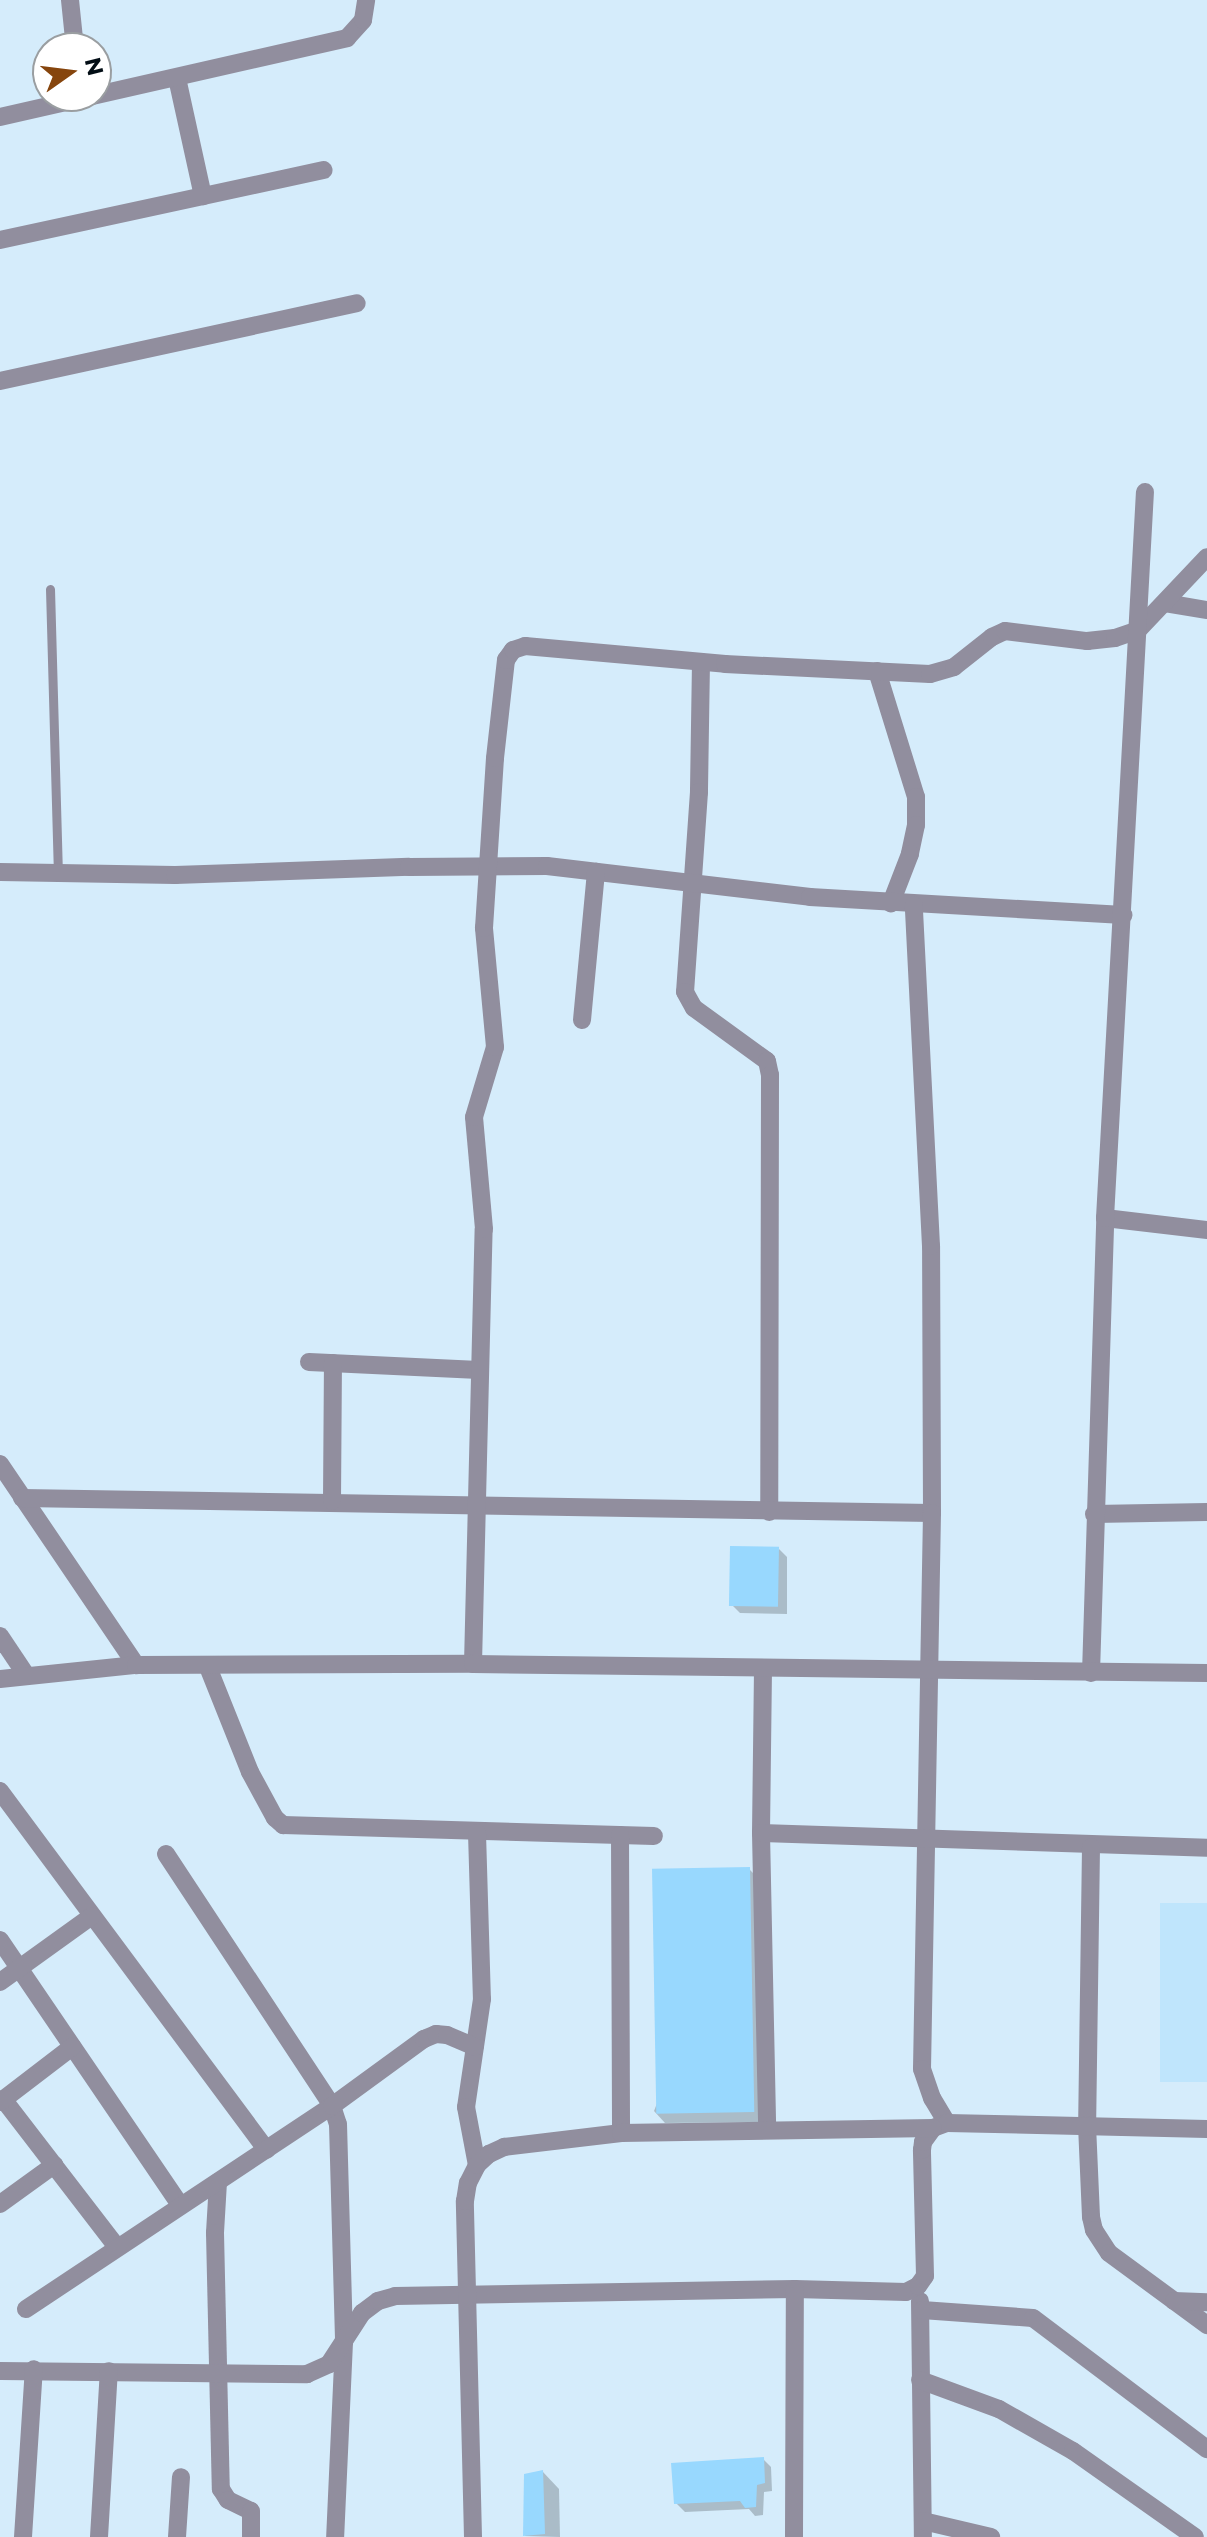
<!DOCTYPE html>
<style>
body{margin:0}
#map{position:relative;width:1207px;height:2537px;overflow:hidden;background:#d5ecfb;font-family:Montserrat,sans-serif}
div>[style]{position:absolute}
.built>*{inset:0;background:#bfe5fc;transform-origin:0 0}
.shadow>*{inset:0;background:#0003}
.building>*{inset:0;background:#98d8fe;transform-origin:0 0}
.lane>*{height:9px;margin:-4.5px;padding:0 4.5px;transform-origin:4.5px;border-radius:4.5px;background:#918e9e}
.street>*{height:18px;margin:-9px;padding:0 9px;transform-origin:9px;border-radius:9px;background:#918e9e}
span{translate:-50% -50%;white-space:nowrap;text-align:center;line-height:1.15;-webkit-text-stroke:6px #fff;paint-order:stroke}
.north{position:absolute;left:32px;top:32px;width:80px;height:80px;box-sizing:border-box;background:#fff;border:2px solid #9a9ea1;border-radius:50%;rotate:76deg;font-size:22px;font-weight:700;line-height:32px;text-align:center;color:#020d15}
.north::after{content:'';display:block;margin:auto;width:28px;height:36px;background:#86450d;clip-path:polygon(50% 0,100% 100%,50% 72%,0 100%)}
</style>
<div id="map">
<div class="built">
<div style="left:1160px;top:1903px;width:47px;height:179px"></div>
</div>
<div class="shadow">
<div style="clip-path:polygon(779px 1549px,787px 1557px,787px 1614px,740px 1613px,732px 1605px)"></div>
<div style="clip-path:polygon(749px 1869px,760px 1880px,765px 2122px,665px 2123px,654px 2111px)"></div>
<div style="clip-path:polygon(763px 2459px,771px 2467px,772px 2491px,764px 2492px,763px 2515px,755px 2516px,749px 2509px,685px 2512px,676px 2503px)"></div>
<div style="clip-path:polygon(543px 2472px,559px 2489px,560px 2537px,525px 2536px)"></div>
</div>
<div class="building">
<div style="left:730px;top:1546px;width:49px;height:60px;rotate:1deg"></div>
<div style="left:750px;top:1867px;width:245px;height:98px;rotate:89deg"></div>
<div style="clip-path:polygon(764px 2457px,765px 2483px,757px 2485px,756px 2507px,745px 2508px,740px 2501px,674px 2504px,671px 2463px)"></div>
<div style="clip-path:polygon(543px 2470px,545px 2534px,523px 2536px,524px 2474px)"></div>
</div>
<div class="lane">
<div style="left:50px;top:589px;width:284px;rotate:88.4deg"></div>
</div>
<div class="street">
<div style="left:70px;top:0;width:48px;rotate:84.1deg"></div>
<div style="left:177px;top:78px;width:121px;rotate:77.6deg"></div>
<div style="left:0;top:117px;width:356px;rotate:-12.8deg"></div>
<div style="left:347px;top:38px;width:24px;rotate:-48deg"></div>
<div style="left:363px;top:20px;width:20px;rotate:-81deg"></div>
<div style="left:0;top:240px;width:331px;rotate:-12.2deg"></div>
<div style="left:0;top:381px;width:365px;rotate:-12.3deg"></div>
<div style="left:1165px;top:603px;width:43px;rotate:9.5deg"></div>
<div style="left:701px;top:662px;width:130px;rotate:90.9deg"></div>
<div style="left:699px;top:792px;width:200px;rotate:94deg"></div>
<div style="left:685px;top:992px;width:18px;rotate:61deg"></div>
<div style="left:694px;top:1008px;width:90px;rotate:36deg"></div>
<div style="left:767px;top:1061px;width:14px;rotate:78deg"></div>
<div style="left:770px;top:1075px;width:437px;rotate:90.1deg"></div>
<div style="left:877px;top:671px;width:132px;rotate:72.8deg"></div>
<div style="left:916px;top:797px;width:28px;rotate:90deg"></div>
<div style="left:916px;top:825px;width:30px;rotate:102deg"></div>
<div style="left:910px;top:854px;width:53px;rotate:111.2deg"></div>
<div style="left:0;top:872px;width:175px;rotate:1deg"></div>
<div style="left:175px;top:875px;width:234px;rotate:-2deg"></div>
<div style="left:409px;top:867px;width:138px;rotate:-0.4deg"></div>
<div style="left:547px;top:866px;width:265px;rotate:6.7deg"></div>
<div style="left:810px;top:897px;width:314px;rotate:3.3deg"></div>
<div style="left:582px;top:1020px;width:149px;rotate:-84.6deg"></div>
<div style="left:1105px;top:1218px;width:103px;rotate:6.7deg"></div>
<div style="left:309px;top:1362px;width:170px;rotate:2.7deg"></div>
<div style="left:0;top:1464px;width:243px;rotate:55.9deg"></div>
<div style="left:22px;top:1498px;width:910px;rotate:0.94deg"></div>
<div style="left:932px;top:1513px;width:267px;rotate:-90.2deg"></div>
<div style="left:931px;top:1246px;width:341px;rotate:-92.9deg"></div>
<div style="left:332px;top:1501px;width:138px;rotate:-89.6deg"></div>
<div style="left:932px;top:1513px;width:556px;rotate:91.03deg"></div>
<div style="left:922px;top:2069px;width:31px;rotate:71deg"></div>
<div style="left:932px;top:2098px;width:29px;rotate:59deg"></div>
<div style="left:1094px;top:1514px;width:113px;rotate:-1deg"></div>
<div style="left:0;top:1636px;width:47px;rotate:56.3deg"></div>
<div style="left:473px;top:1664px;width:435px;rotate:-88.6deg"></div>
<div style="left:484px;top:1229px;width:112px;rotate:-95.1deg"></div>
<div style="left:474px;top:1117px;width:73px;rotate:-73.3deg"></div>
<div style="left:495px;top:1047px;width:120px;rotate:-95.3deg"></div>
<div style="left:484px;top:928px;width:170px;rotate:-86.3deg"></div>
<div style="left:495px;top:758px;width:99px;rotate:-83.6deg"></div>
<div style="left:506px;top:660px;width:12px;rotate:-55deg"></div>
<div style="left:513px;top:650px;width:13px;rotate:-18deg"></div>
<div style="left:525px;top:646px;width:201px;rotate:5.1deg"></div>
<div style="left:725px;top:664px;width:205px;rotate:2.8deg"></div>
<div style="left:930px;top:674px;width:25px;rotate:-16deg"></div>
<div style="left:954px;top:667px;width:48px;rotate:-38.3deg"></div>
<div style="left:992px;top:637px;width:14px;rotate:-25deg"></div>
<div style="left:1005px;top:631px;width:83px;rotate:7deg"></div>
<div style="left:1087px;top:641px;width:28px;rotate:-6deg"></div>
<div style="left:1115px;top:638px;width:24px;rotate:-19deg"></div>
<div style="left:1138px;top:630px;width:100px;rotate:-46.6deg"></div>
<div style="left:208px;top:1667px;width:113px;rotate:68.2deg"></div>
<div style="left:250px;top:1772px;width:52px;rotate:61.5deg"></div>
<div style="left:275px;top:1818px;width:11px;rotate:41deg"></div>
<div style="left:283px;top:1825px;width:371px;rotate:1.7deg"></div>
<div style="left:763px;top:1669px;width:164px;rotate:90.7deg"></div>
<div style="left:761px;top:1833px;width:297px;rotate:88.8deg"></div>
<div style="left:1091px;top:1673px;width:455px;rotate:-88.2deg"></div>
<div style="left:1105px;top:1218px;width:727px;rotate:-86.85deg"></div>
<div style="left:0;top:1679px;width:137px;rotate:-5.9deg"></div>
<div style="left:136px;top:1665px;width:337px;rotate:-0.2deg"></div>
<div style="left:473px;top:1664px;width:734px;rotate:0.7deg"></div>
<div style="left:0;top:1791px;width:447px;rotate:53.4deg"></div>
<div style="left:477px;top:1833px;width:166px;rotate:88.3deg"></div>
<div style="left:482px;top:1999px;width:109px;rotate:98.4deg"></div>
<div style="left:466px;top:2107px;width:59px;rotate:79.3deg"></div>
<div style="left:761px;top:1833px;width:446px;rotate:1.9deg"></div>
<div style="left:620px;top:1835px;width:298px;rotate:89.8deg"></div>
<div style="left:1091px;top:1847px;width:278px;rotate:90.8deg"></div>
<div style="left:1087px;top:2125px;width:92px;rotate:87.5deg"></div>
<div style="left:1091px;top:2217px;width:13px;rotate:77deg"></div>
<div style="left:1094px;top:2230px;width:27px;rotate:57deg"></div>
<div style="left:1109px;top:2253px;width:122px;rotate:36.3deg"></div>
<div style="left:166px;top:1854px;width:302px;rotate:56.6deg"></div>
<div style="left:332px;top:2106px;width:19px;rotate:72deg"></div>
<div style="left:338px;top:2124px;width:218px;rotate:88.4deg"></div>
<div style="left:344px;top:2342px;width:195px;rotate:92.6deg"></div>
<div style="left:0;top:1940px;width:320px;rotate:55.8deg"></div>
<div style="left:0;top:1982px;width:113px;rotate:-35.7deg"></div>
<div style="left:3px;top:2099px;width:187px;rotate:52.4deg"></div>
<div style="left:0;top:2102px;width:91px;rotate:-37.4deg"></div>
<div style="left:218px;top:2182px;width:51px;rotate:93.4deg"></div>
<div style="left:215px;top:2233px;width:256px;rotate:88.7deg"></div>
<div style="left:221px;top:2489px;width:13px;rotate:58deg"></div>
<div style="left:228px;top:2500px;width:25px;rotate:26deg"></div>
<div style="left:251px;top:2511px;width:26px;rotate:90deg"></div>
<div style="left:0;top:2204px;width:67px;rotate:-35.8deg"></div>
<div style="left:920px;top:2301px;width:236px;rotate:89.3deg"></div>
<div style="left:1174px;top:2301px;width:33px;rotate:2deg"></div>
<div style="left:26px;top:2309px;width:367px;rotate:-33.6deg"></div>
<div style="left:332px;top:2106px;width:114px;rotate:-36.1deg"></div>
<div style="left:424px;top:2039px;width:13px;rotate:-23deg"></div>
<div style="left:436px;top:2034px;width:11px;rotate:5deg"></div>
<div style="left:447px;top:2035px;width:30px;rotate:23deg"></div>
<div style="left:922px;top:2310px;width:111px;rotate:4.1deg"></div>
<div style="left:1033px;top:2318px;width:218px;rotate:37deg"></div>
<div style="left:0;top:2371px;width:307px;rotate:0.6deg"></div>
<div style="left:307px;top:2374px;width:24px;rotate:-24deg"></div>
<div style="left:329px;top:2364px;width:61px;rotate:-57.1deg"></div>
<div style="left:362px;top:2313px;width:20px;rotate:-37deg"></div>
<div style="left:378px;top:2301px;width:18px;rotate:-16deg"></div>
<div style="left:395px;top:2296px;width:400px;rotate:-1deg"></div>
<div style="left:795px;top:2289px;width:111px;rotate:1.5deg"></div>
<div style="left:906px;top:2292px;width:13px;rotate:-27deg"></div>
<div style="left:918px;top:2286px;width:12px;rotate:-55deg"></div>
<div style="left:925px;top:2276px;width:126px;rotate:-91.4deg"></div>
<div style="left:922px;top:2150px;width:8px;rotate:-83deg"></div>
<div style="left:923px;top:2142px;width:17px;rotate:-54deg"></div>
<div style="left:933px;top:2128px;width:15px;rotate:-20deg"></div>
<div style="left:947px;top:2123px;width:260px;rotate:1.3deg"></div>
<div style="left:920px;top:2380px;width:84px;rotate:20.2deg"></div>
<div style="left:999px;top:2409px;width:85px;rotate:29.6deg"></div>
<div style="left:1073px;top:2451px;width:149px;rotate:35.2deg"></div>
<div style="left:923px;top:2521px;width:70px;rotate:13.2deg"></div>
<div style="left:23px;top:2537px;width:168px;rotate:-86.3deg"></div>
<div style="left:99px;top:2537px;width:166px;rotate:-86.6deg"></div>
<div style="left:177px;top:2537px;width:60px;rotate:-86.2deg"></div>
<div style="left:473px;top:2537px;width:336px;rotate:-91.4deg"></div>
<div style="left:465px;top:2201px;width:18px;rotate:-81deg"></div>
<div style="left:468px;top:2183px;width:20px;rotate:-63deg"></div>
<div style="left:477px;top:2165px;width:16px;rotate:-43deg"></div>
<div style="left:489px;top:2154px;width:17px;rotate:-25deg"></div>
<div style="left:504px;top:2147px;width:118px;rotate:-6.8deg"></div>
<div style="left:621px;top:2133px;width:312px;rotate:-0.9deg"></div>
<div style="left:794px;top:2537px;width:248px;rotate:-89.8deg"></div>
</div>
<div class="north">N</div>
</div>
